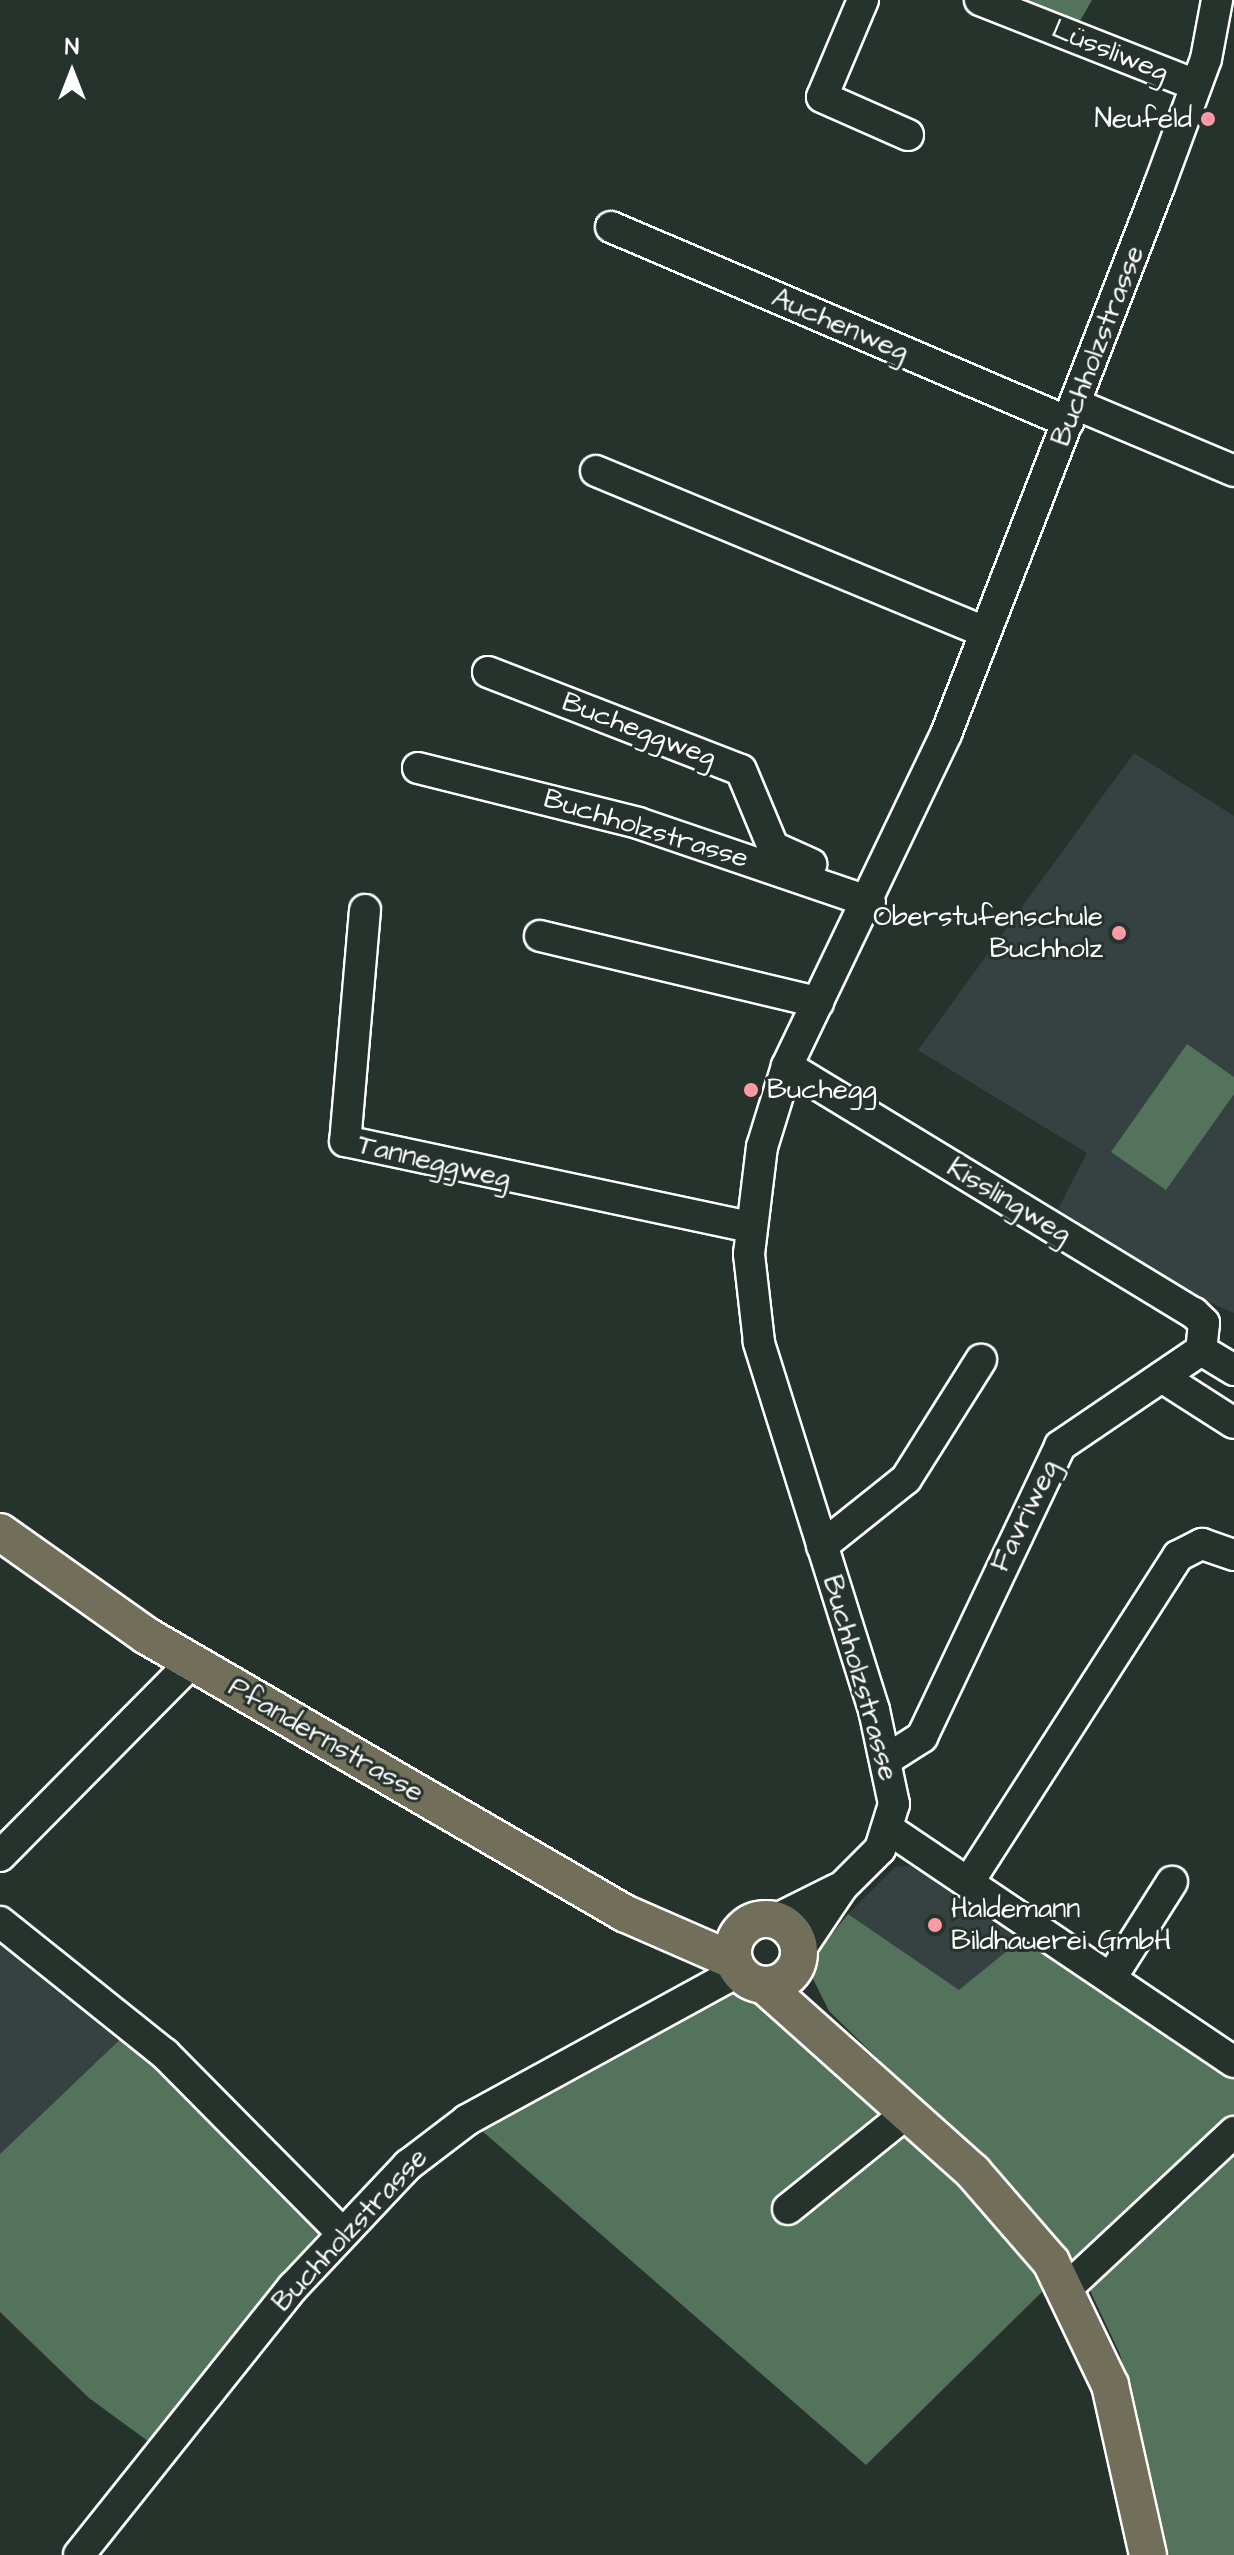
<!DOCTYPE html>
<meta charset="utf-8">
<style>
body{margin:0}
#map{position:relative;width:1234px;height:2555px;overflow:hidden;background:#26332d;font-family:"Architects Daughter",sans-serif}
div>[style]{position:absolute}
.built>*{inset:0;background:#364242}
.green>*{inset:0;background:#53735d}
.roads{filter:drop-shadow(2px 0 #fff) drop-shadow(-2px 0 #fff) drop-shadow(0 2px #fff) drop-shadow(0 -2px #fff)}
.minor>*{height:30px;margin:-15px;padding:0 15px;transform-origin:15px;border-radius:15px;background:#26332d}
.major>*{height:36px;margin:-18px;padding:0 18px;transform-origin:18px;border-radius:18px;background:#716e59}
.major>.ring{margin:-18px;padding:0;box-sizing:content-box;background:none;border:36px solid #716e59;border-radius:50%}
.dots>*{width:22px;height:22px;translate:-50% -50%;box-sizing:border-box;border:4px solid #26332d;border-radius:50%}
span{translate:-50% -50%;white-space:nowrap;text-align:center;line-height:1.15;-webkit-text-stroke:6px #26332d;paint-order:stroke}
.street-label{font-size:28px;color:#fff}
.poi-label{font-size:28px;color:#fff}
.right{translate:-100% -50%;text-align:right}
.left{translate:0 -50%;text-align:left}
.north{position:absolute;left:32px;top:32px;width:80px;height:80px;-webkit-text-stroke:6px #26332d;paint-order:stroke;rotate:0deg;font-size:22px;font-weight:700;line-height:32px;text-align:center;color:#fff}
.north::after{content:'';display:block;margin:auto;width:28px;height:36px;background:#fff;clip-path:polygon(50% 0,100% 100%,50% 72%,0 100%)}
</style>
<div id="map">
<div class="built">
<div style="clip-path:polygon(1134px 753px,1234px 816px,1234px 1313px,1179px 1289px,1058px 1209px,1087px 1153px,918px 1050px)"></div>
<div style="clip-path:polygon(914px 1865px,923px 1868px,1029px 1933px,959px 1991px,848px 1914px,895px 1867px)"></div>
<div style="clip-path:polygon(0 1927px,132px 2028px,0 2154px)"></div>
</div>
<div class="green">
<div style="clip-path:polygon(1015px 0,1092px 0,1076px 28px)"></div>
<div style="clip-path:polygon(1187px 1044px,1234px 1077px,1234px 1094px,1166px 1190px,1111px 1152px)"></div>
<div style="clip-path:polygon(848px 1914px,959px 1990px,1029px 1933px,1234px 2073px,1234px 2124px,1074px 2267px,1030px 2207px,829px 2011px,813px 1979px,816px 1954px)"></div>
<div style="clip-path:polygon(740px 1991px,765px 1999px,981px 2196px,1048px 2286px,866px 2465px,473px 2123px)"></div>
<div style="clip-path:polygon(132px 2028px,320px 2228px,319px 2241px,156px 2447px,89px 2398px,0 2312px,0 2154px)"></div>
<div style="clip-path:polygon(1234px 2141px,1234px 2555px,1169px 2555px,1120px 2354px,1084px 2278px)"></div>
</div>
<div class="roads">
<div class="minor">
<div style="left:863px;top:0;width:105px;rotate:112.9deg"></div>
<div style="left:822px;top:97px;width:94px;rotate:23.8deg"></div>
<div style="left:980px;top:0;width:232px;rotate:21.5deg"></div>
<div style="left:611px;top:227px;width:497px;rotate:23.1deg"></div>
<div style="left:1075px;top:404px;width:173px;rotate:22.8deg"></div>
<div style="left:596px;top:471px;width:420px;rotate:22.5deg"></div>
<div style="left:488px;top:672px;width:271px;rotate:21.2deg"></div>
<div style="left:741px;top:770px;width:83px;rotate:67.4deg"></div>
<div style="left:773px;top:847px;width:42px;rotate:24.1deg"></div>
<div style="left:418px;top:768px;width:227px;rotate:14deg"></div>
<div style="left:638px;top:823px;width:245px;rotate:18.8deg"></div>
<div style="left:365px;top:910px;width:232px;rotate:94.9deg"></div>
<div style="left:345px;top:1141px;width:414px;rotate:12deg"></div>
<div style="left:540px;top:936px;width:286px;rotate:13.4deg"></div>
<div style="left:787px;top:1066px;width:476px;rotate:31.3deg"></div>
<div style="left:1194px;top:1313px;width:14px;rotate:45deg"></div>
<div style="left:1204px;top:1323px;width:27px;rotate:96deg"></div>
<div style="left:1201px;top:1350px;width:39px;rotate:31deg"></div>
<div style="left:1162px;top:1377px;width:85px;rotate:32.6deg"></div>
<div style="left:822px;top:1546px;width:107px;rotate:-38.6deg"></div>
<div style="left:906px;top:1479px;width:141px;rotate:-57.8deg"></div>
<div style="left:886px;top:1760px;width:43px;rotate:-32.6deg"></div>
<div style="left:922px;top:1737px;width:322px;rotate:-64.6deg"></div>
<div style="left:1060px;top:1446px;width:171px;rotate:-34.2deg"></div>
<div style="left:890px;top:1830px;width:415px;rotate:34deg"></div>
<div style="left:0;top:1856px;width:273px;rotate:-45.3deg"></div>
<div style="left:970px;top:1880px;width:385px;rotate:-57.3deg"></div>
<div style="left:1178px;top:1556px;width:27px;rotate:-27deg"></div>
<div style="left:1202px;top:1544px;width:34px;rotate:19deg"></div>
<div style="left:775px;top:1920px;width:69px;rotate:-26.6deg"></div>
<div style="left:0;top:1922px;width:211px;rotate:38.7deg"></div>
<div style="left:165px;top:2054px;width:250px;rotate:45.3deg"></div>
<div style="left:799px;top:1951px;width:77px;rotate:-56.1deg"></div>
<div style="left:842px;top:1887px;width:54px;rotate:-45deg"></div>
<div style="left:880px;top:1849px;width:47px;rotate:-72.7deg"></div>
<div style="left:894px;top:1804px;width:96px;rotate:-102deg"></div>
<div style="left:874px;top:1710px;width:386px;rotate:-107.4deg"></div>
<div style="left:759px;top:1342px;width:89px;rotate:-96.5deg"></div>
<div style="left:749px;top:1254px;width:108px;rotate:-83.1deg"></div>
<div style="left:762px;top:1147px;width:85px;rotate:-72.8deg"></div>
<div style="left:787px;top:1066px;width:368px;rotate:-64.4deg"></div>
<div style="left:946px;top:734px;width:588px;rotate:-68.76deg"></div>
<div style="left:1159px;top:186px;width:135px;rotate:-69.7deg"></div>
<div style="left:1206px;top:59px;width:60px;rotate:-79.4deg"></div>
<div style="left:1111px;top:1978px;width:114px;rotate:-57.6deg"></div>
<div style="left:788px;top:2209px;width:154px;rotate:-38.9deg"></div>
<div style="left:1067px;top:2288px;width:229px;rotate:-43deg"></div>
<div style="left:79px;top:2555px;width:343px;rotate:-51.4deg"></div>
<div style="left:293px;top:2287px;width:168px;rotate:-46.7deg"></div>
<div style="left:408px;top:2165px;width:74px;rotate:-37.3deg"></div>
<div style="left:467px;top:2120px;width:310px;rotate:-28.7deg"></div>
</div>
<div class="major">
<div style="left:0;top:1532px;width:180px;rotate:35.3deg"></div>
<div style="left:147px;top:1636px;width:552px;rotate:30.14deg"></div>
<div style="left:624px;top:1913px;width:120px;rotate:23.6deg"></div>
<div class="ring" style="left:733px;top:1919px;width:30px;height:30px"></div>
<div style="left:764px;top:1985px;width:280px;rotate:41.8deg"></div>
<div style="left:973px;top:2172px;width:119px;rotate:49.1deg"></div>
<div style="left:1051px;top:2262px;width:136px;rotate:64.4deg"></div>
<div style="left:1110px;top:2385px;width:174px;rotate:77.4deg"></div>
</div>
</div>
<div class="dots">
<div style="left:1208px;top:119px;background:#ff9aa2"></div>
<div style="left:1119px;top:933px;background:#ff9aa2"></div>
<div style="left:751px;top:1090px;background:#ff9aa2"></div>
<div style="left:935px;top:1925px;background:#ff9aa2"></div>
</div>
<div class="street-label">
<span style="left:1110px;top:51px;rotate:22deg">Lüssliweg</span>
<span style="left:840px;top:325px;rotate:23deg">Auchenweg</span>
<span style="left:1098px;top:346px;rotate:-69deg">Buchholzstrasse</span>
<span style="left:639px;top:730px;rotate:21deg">Bucheggweg</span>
<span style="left:646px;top:829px;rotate:17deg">Buchholzstrasse</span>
<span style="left:434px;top:1162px;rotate:13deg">Tanneggweg</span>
<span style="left:1009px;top:1201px;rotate:31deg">Kisslingweg</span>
<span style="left:1025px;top:1516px;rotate:-64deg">Favriweg</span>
<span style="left:860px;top:1678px;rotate:74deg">Buchholzstrasse</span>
<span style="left:326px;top:1740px;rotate:30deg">Pfandernstrasse</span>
<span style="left:350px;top:2230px;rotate:-47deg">Buchholzstrasse</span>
</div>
<div class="poi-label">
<span class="right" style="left:1192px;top:119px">Neufeld</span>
<span class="right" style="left:1103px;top:933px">Oberstufenschule<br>Buchholz</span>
<span class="left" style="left:767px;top:1090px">Buchegg</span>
<span class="left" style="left:951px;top:1925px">Haldemann<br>Bildhauerei GmbH</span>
</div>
<div class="north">N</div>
</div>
